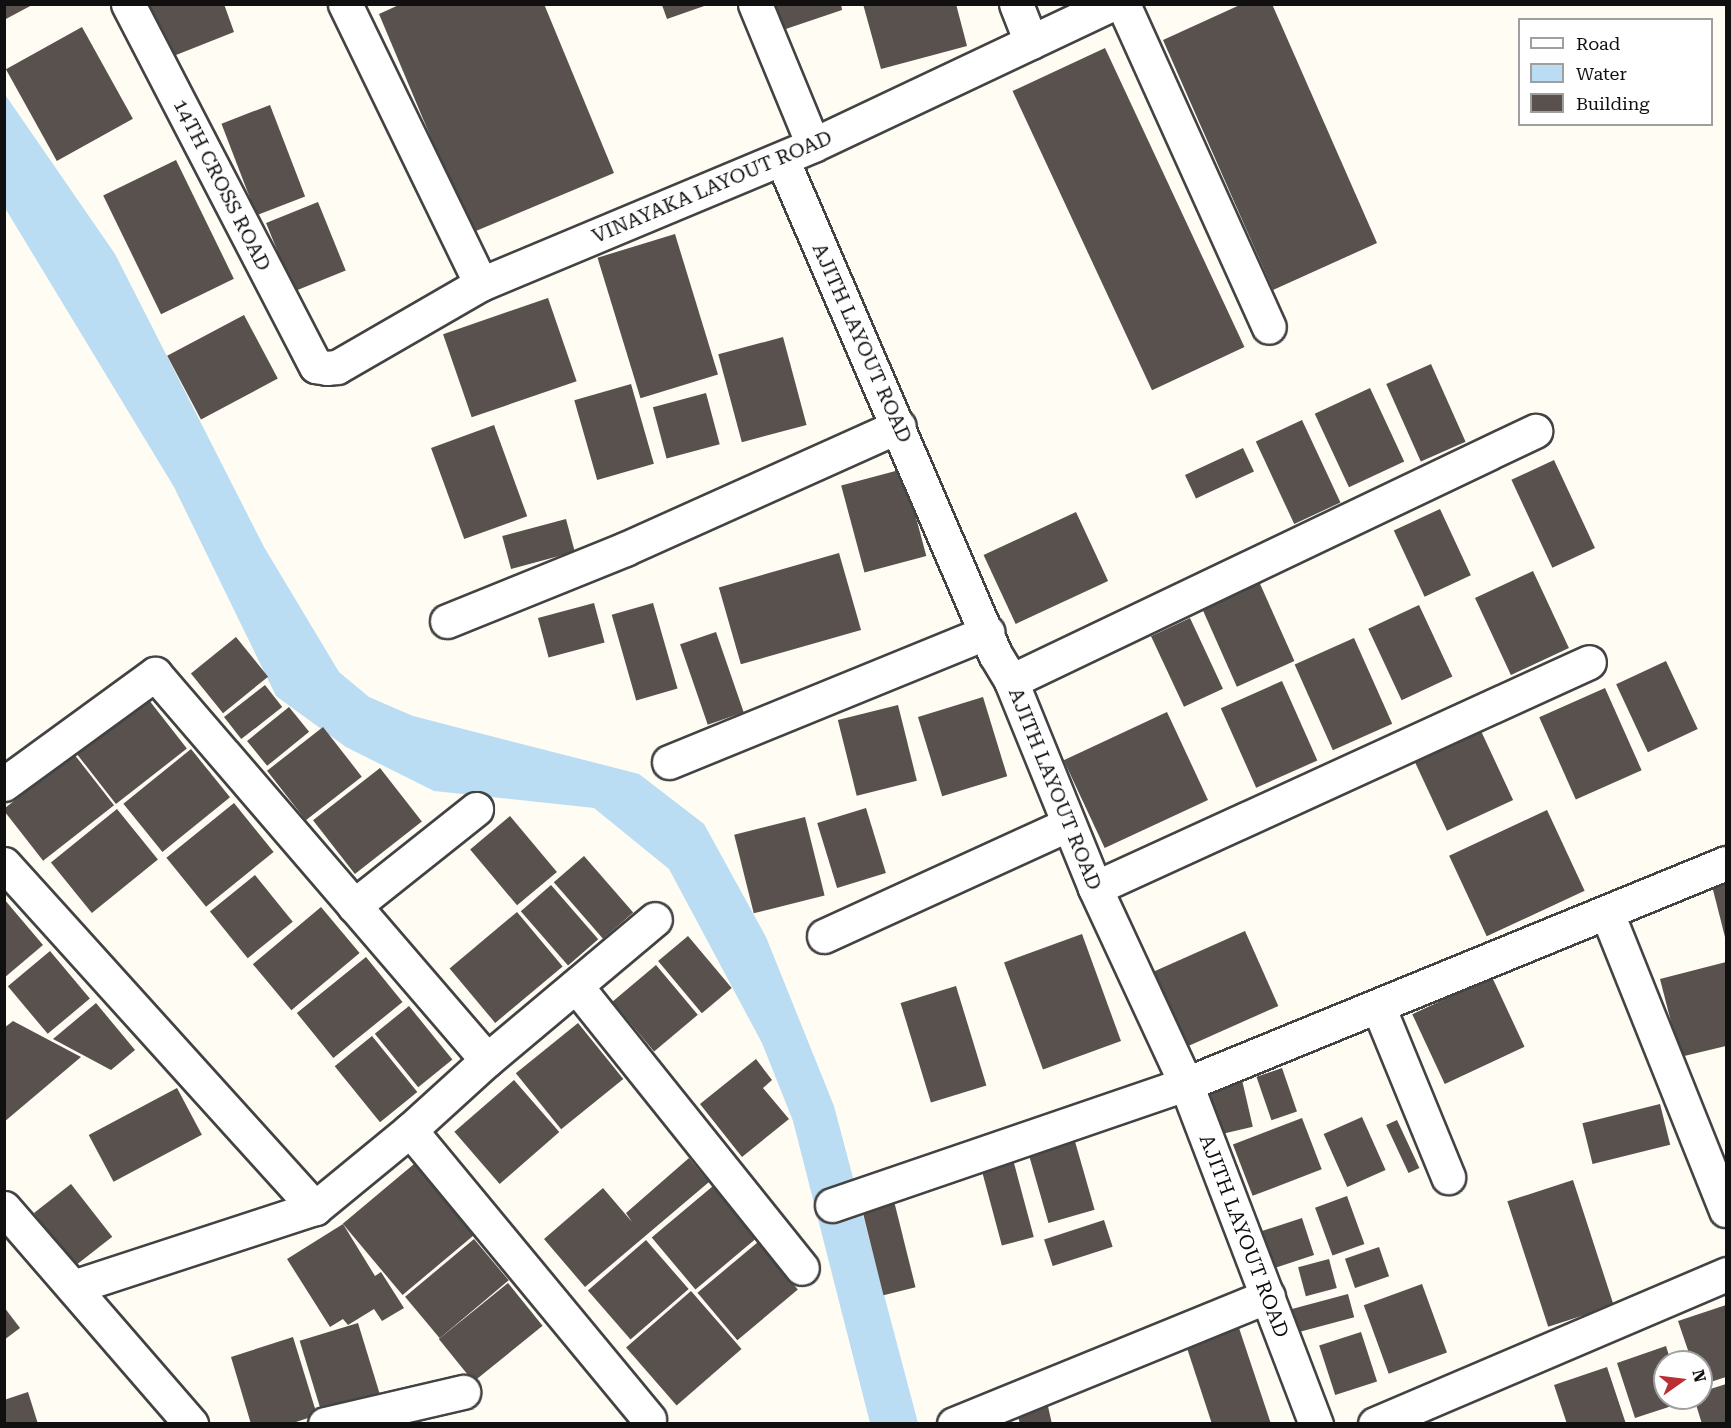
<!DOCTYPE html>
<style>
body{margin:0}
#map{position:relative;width:1731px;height:1428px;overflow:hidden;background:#fefcf3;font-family:"Roboto Serif",serif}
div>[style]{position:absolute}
.water>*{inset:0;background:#bbddf3}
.building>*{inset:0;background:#58514d;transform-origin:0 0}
.roads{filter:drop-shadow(2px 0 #434343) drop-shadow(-2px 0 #434343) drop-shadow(0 2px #434343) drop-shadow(0 -2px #434343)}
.minor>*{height:33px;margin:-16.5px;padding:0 16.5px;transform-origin:16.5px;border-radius:16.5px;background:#fff}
span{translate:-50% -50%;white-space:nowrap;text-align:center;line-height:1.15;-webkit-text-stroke:6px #fff;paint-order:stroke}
.street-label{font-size:20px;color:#101010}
.frame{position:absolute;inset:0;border:6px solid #101010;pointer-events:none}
.legend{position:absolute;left:1518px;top:18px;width:195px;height:108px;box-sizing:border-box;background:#fff;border:2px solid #9f9f9f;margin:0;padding:8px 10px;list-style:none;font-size:18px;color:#101010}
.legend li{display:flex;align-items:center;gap:12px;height:30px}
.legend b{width:30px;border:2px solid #9f9f9f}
.north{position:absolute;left:1653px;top:1350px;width:60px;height:60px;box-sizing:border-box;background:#fff;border:2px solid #9f9f9f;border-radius:50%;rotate:76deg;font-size:16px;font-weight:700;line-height:24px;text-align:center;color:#101010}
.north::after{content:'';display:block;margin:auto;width:21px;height:27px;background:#b82f34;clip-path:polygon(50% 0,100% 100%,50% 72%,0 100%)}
</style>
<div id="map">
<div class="water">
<div style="clip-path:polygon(4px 93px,115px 254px,264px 547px,339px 672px,369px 697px,413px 716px,639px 774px,704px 824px,766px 937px,834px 1106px,918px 1423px,870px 1423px,793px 1121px,762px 1043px,669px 869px,594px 808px,434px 791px,346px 747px,276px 696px,174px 487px,5px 208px)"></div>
</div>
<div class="building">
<div style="clip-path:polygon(4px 4px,34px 4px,4px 20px)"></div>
<div style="clip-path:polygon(145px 4px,224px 4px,234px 32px,166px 59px)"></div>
<div style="clip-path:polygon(401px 4px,544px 4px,614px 173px,471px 233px,379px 14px)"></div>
<div style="clip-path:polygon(761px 4px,841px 4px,842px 10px,771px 34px)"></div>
<div style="clip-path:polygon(863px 4px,956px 4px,967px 46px,881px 69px)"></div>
<div style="clip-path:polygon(1242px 4px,1272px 4px,1377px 243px,1273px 290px,1163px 40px)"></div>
<div style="clip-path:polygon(662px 5px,707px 5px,667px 19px)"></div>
<div style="left:82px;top:27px;width:105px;height:87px;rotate:61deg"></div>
<div style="left:1105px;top:48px;width:330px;height:102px;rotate:65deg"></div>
<div style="left:270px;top:105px;width:98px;height:52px;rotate:69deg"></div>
<div style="left:176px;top:160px;width:132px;height:81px;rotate:64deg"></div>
<div style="left:318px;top:202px;width:74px;height:56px;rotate:68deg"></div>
<div style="left:675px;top:234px;width:147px;height:81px;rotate:73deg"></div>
<div style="left:548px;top:298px;width:88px;height:111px;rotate:71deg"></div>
<div style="left:244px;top:315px;width:72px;height:87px;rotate:62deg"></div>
<div style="left:783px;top:337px;width:91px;height:67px;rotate:75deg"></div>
<div style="left:1431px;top:364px;width:85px;height:49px;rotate:66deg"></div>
<div style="left:631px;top:384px;width:83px;height:59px;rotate:74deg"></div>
<div style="left:1370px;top:388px;width:81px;height:61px;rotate:65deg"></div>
<div style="left:706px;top:393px;width:53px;height:55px;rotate:75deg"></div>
<div style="left:1302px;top:420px;width:91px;height:51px;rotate:65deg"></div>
<div style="left:494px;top:425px;width:97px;height:67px;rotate:70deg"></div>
<div style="left:1243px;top:448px;width:26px;height:64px;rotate:65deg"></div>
<div style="left:1554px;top:460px;width:97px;height:47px;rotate:65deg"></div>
<div style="left:903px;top:469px;width:90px;height:64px;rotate:75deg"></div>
<div style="left:1440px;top:509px;width:73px;height:51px;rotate:65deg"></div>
<div style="left:1076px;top:512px;width:76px;height:102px;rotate:65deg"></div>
<div style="left:566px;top:519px;width:34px;height:66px;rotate:75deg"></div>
<div style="left:839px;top:553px;width:80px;height:125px;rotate:74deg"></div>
<div style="left:1533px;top:571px;width:85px;height:64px;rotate:65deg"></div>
<div style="left:1257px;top:577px;width:92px;height:63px;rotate:66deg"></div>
<div style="left:594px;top:603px;width:41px;height:58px;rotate:75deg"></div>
<div style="left:653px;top:603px;width:89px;height:43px;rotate:74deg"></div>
<div style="left:1419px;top:605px;width:79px;height:56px;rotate:65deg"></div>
<div style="left:1190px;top:618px;width:78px;height:43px;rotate:65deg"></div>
<div style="left:716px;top:632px;width:85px;height:38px;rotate:71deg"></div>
<div style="left:236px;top:637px;width:51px;height:58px;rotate:51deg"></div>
<div style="left:1354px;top:638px;width:94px;height:65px;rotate:66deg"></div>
<div style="left:1666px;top:661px;width:75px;height:55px;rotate:65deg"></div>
<div style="left:1282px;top:681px;width:87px;height:67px;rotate:66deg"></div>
<div style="left:265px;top:685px;width:28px;height:52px;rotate:52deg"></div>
<div style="left:1605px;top:688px;width:90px;height:72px;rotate:66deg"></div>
<div style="left:145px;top:695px;width:68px;height:90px;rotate:52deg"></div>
<div style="left:983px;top:697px;width:83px;height:68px;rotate:73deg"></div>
<div style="left:898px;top:705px;width:78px;height:62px;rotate:76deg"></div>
<div style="left:289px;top:707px;width:32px;height:54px;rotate:51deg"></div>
<div style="left:1167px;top:712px;width:97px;height:114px;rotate:65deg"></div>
<div style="left:323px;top:727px;width:63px;height:71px;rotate:52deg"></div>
<div style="left:1481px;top:731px;width:76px;height:73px;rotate:65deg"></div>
<div style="left:191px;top:749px;width:62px;height:87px;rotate:51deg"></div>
<div style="left:74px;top:754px;width:65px;height:90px;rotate:52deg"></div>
<div style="left:380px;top:768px;width:68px;height:85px;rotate:52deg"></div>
<div style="left:234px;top:803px;width:63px;height:87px;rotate:51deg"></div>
<div style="left:866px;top:808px;width:68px;height:51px;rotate:73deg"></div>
<div style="left:117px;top:809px;width:65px;height:85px;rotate:51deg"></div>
<div style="left:1547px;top:810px;width:89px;height:108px;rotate:65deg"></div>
<div style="left:510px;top:816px;width:73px;height:52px;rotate:50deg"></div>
<div style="left:805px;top:817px;width:81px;height:73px;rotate:76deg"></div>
<div style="left:584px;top:856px;width:75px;height:40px;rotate:49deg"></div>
<div style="clip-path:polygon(1726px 870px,1726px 941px,1709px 874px)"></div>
<div style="left:255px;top:875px;width:60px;height:58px;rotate:51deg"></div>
<div style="left:551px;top:885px;width:72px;height:40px;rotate:49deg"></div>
<div style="clip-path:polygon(4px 899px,43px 945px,4px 978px)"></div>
<div style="left:321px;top:907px;width:60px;height:89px;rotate:50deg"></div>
<div style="left:517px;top:912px;width:71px;height:88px;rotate:50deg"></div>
<div style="left:1245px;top:931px;width:82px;height:101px;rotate:66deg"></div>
<div style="left:1082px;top:934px;width:114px;height:83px;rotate:70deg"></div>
<div style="left:688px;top:936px;width:68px;height:39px;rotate:50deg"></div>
<div style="left:50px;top:951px;width:62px;height:55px;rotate:50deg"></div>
<div style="left:366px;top:957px;width:58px;height:89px;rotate:51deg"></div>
<div style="clip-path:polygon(1726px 962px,1726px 1046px,1680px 1057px,1660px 979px)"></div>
<div style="left:656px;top:965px;width:65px;height:57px;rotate:50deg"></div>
<div style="left:1492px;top:977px;width:77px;height:88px;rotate:65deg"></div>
<div style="left:956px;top:986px;width:104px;height:58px;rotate:73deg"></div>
<div style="clip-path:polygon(96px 1003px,135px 1050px,111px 1070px,53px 1039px)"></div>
<div style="left:409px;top:1006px;width:69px;height:44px;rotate:51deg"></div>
<div style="clip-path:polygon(13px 1021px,81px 1057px,4px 1122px,4px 1028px)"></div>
<div style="left:578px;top:1023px;width:72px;height:80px;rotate:51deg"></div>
<div style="left:372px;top:1036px;width:72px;height:48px;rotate:51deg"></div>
<div style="clip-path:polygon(756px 1059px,772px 1080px,763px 1088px,789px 1119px,742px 1157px,700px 1104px)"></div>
<div style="left:1282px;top:1068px;width:46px;height:27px;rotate:71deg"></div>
<div style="left:514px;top:1080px;width:69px;height:79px;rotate:49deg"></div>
<div style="left:1242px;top:1080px;width:48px;height:34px;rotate:77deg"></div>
<div style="left:177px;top:1088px;width:53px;height:100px;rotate:62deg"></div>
<div style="left:1660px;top:1104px;width:42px;height:80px;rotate:76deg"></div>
<div style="left:1362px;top:1117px;width:58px;height:42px;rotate:66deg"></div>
<div style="left:1302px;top:1118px;width:55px;height:74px;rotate:69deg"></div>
<div style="left:1397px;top:1120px;width:53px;height:12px;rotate:65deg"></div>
<div style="left:1072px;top:1131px;width:82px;height:48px;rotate:74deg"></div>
<div style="left:1011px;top:1152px;width:88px;height:33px;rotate:75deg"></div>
<div style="clip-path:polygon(689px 1158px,709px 1182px,585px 1287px,544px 1239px,603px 1188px,632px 1222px,626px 1213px)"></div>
<div style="left:414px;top:1164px;width:93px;height:93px;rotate:50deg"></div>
<div style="left:1573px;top:1180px;width:132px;height:69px;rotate:72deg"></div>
<div style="left:71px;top:1184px;width:67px;height:47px;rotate:52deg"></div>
<div style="left:713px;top:1186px;width:68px;height:80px;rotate:50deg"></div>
<div style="left:1347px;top:1196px;width:51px;height:34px;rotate:70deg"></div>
<div style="left:894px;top:1201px;width:89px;height:33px;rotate:76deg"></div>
<div style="left:1302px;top:1218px;width:39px;height:43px;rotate:72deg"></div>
<div style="left:1104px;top:1220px;width:28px;height:63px;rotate:72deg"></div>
<div style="clip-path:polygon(343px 1224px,375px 1276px,381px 1272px,404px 1308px,382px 1321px,374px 1309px,348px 1325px,343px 1319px,330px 1327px,287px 1259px)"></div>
<div style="left:474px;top:1239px;width:54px;height:90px;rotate:50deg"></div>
<div style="left:646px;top:1240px;width:65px;height:77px;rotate:49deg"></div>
<div style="left:758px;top:1242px;width:62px;height:79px;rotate:50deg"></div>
<div style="left:1379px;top:1247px;width:31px;height:36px;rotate:71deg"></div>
<div style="left:1329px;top:1259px;width:30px;height:32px;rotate:75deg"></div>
<div style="left:508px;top:1283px;width:55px;height:89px;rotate:51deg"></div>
<div style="left:1422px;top:1284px;width:73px;height:62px;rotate:70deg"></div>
<div style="left:691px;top:1291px;width:77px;height:86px;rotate:49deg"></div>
<div style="left:1348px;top:1294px;width:24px;height:59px;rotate:75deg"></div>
<div style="clip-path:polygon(1726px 1305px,1726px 1377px,1701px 1385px,1701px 1362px,1692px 1362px,1678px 1321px)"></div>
<div style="clip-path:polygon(4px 1307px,20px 1328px,4px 1340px)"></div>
<div style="clip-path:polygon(1237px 1322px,1271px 1424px,1212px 1424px,1184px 1339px)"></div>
<div style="left:358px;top:1323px;width:83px;height:61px;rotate:73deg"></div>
<div style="left:1361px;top:1332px;width:52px;height:44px;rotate:72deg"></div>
<div style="clip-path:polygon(293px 1337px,317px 1415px,290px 1424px,251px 1424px,231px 1357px)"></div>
<div style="clip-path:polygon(1666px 1346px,1671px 1362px,1665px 1362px,1665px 1398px,1683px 1398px,1684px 1402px,1635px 1418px,1617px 1363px)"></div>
<div style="clip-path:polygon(1607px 1367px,1626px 1424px,1567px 1424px,1554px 1385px)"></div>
<div style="clip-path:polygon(1726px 1384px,1726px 1422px,1702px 1424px,1694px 1398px,1701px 1398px,1701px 1392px)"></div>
<div style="clip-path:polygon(28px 1392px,38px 1424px,4px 1424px,4px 1400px)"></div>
<div style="clip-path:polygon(1047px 1402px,1052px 1424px,1020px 1424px,1016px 1409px)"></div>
</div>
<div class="roads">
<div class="minor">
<div style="left:128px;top:4px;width:408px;rotate:62.6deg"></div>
<div style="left:316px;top:366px;width:11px;rotate:10deg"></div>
<div style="left:327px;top:368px;width:10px;rotate:-6deg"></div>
<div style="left:337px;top:367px;width:166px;rotate:-30deg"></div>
<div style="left:481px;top:284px;width:360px;rotate:-22.7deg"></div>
<div style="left:813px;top:145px;width:330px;rotate:-25.3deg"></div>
<div style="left:345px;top:4px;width:311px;rotate:64.1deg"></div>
<div style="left:755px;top:4px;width:152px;rotate:67.6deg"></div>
<div style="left:1016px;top:4px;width:41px;rotate:68.5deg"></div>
<div style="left:1123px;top:4px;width:354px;rotate:65.7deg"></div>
<div style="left:782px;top:159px;width:539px;rotate:66.72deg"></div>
<div style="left:995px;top:654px;width:31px;rotate:59deg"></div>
<div style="left:1011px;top:681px;width:223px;rotate:67.9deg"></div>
<div style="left:1095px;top:888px;width:216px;rotate:65.1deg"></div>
<div style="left:1186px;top:1084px;width:364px;rotate:69.1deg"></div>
<div style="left:447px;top:621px;width:192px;rotate:-22deg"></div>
<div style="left:625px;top:549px;width:300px;rotate:-24.2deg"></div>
<div style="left:1011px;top:681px;width:581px;rotate:-25.51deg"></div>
<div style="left:669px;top:762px;width:344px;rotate:-22.2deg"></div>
<div style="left:4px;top:784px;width:187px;rotate:-36.1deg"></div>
<div style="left:155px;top:674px;width:509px;rotate:49.3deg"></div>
<div style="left:4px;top:864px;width:464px;rotate:47.9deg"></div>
<div style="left:1095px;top:888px;width:543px;rotate:-24.58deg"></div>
<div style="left:354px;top:906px;width:156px;rotate:-38.5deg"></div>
<div style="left:1607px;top:913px;width:320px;rotate:68.2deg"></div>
<div style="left:824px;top:936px;width:269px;rotate:-24.6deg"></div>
<div style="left:576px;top:986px;width:361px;rotate:51.3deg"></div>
<div style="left:1378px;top:1006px;width:185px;rotate:67.7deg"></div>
<div style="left:410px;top:1130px;width:375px;rotate:50.4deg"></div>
<div style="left:832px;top:1205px;width:374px;rotate:-18.9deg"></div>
<div style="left:1186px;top:1084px;width:583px;rotate:-22.26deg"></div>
<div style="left:4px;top:1208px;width:286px;rotate:49.1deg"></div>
<div style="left:73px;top:1287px;width:255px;rotate:-18.1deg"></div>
<div style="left:315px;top:1208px;width:123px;rotate:-39.4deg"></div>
<div style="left:410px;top:1130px;width:104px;rotate:-42.3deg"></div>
<div style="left:487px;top:1060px;width:219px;rotate:-40deg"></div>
<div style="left:325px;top:1424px;width:142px;rotate:-13.1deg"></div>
<div style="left:954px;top:1424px;width:339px;rotate:-22.2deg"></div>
<div style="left:1375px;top:1424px;width:382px;rotate:-23.1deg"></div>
</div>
</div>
<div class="street-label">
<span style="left:222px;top:185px;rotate:63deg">14TH CROSS ROAD</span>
<span style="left:712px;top:187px;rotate:-23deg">VINAYAKA LAYOUT ROAD</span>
<span style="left:862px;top:343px;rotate:66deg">AJITH LAYOUT ROAD</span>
<span style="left:1055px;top:789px;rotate:68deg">AJITH LAYOUT ROAD</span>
<span style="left:1244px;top:1236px;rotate:69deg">AJITH LAYOUT ROAD</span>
</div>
<div class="frame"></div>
<ul class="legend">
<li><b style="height:8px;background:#fff"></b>Road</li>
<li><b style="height:16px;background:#bbddf3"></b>Water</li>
<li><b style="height:16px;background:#58514d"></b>Building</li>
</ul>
<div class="north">N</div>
</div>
